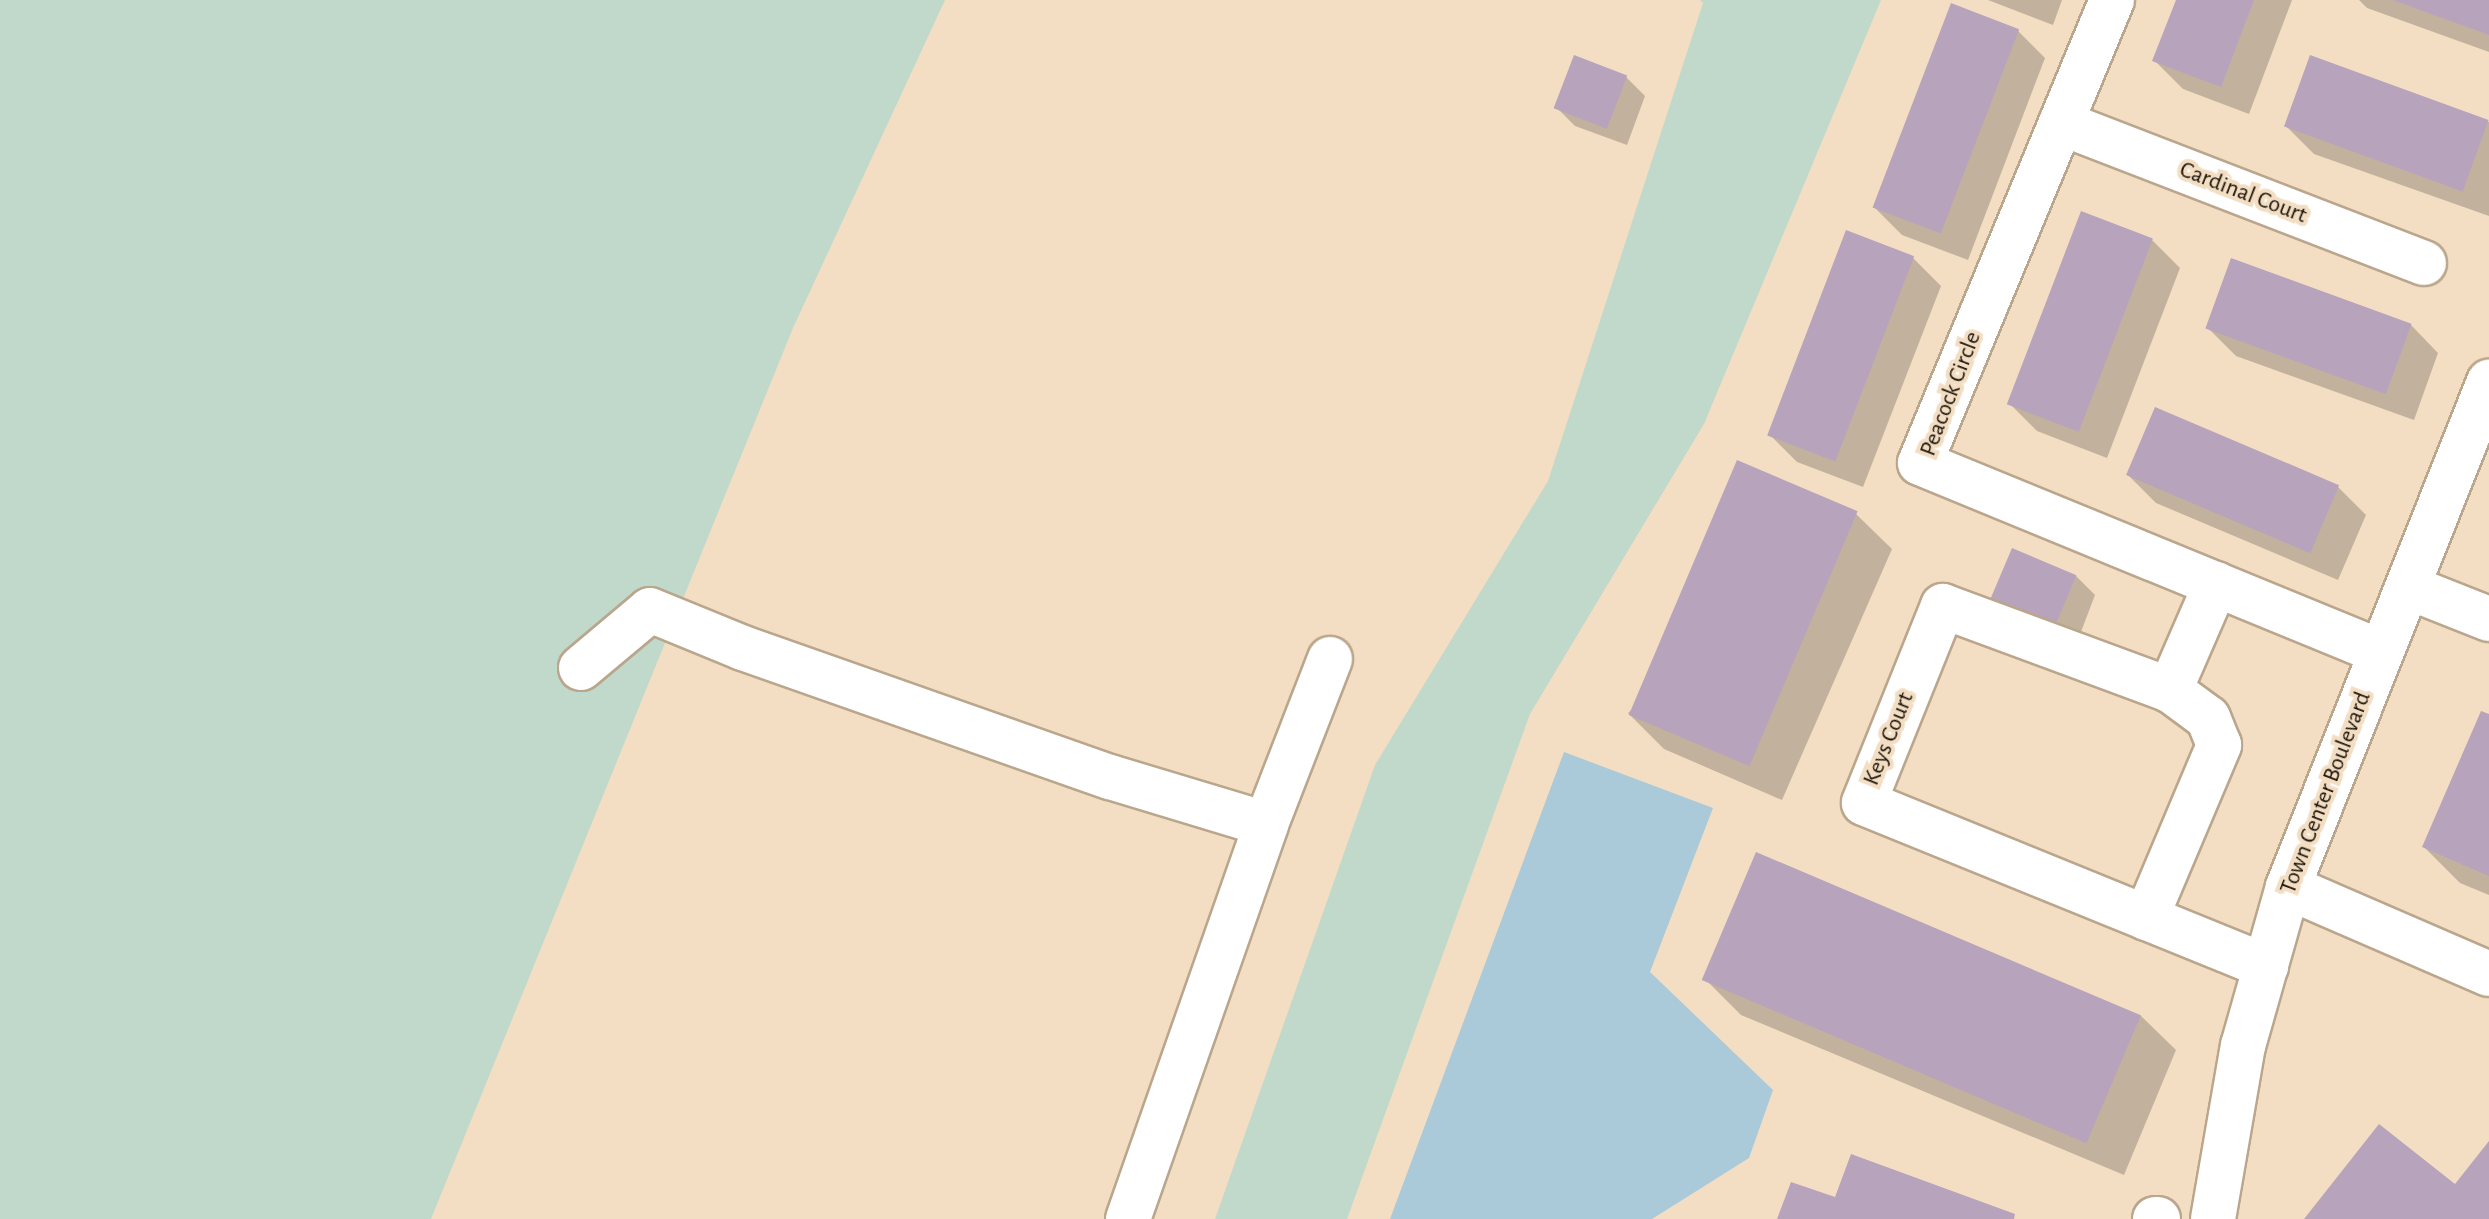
<!DOCTYPE html>
<style>
body{margin:0}
#map{position:relative;width:2489px;height:1219px;overflow:hidden;background:#f3dec3;font-family:"Alegreya Sans",sans-serif}
div>[style]{position:absolute}
.green>*{inset:0;background:#c0d9cb}
.water>*{inset:0;background:#aacad9}
.shadow>*{inset:0;background:#0003}
.building>*{inset:0;background:#b8a3bd;transform-origin:0 0}
.roads{filter:drop-shadow(2px 0 #baa68c) drop-shadow(-2px 0 #baa68c) drop-shadow(0 2px #baa68c) drop-shadow(0 -2px #baa68c)}
.minor>*{height:44px;margin:-22px;padding:0 22px;transform-origin:22px;border-radius:22px;background:#fff}
span{translate:-50% -50%;white-space:nowrap;text-align:center;line-height:1.15;-webkit-text-stroke:8px #f3dec3;paint-order:stroke}
.street-label{font-size:24px;color:#1a1309}
</style>
<div id="map">
<div class="green">
<div style="clip-path:polygon(0 0,945px 0,793px 328px,431px 1219px,0 1219px)"></div>
<div style="clip-path:polygon(1700px 0,1881px 0,1704px 424px,1530px 714px,1347px 1219px,1215px 1219px,1375px 765px,1548px 481px,1703px 3px)"></div>
</div>
<div class="water">
<div style="clip-path:polygon(1564px 752px,1713px 808px,1650px 972px,1773px 1090px,1749px 1158px,1652px 1219px,1390px 1219px)"></div>
</div>
<div class="shadow">
<div style="clip-path:polygon(1988px 0,2062px 0,2053px 25px)"></div>
<div style="clip-path:polygon(2178px 0,2292px 0,2249px 114px,2183px 89px,2155px 61px)"></div>
<div style="clip-path:polygon(2359px 0,2489px 0,2489px 52px,2367px 8px)"></div>
<div style="clip-path:polygon(2017px 30px,2045px 58px,1968px 260px,1902px 235px,1874px 207px)"></div>
<div style="clip-path:polygon(2311px 58px,2489px 122px,2489px 216px,2314px 154px,2286px 126px)"></div>
<div style="clip-path:polygon(1626px 77px,1645px 96px,1627px 145px,1575px 126px,1556px 107px)"></div>
<div style="clip-path:polygon(2152px 240px,2180px 268px,2107px 458px,2037px 431px,2009px 403px)"></div>
<div style="clip-path:polygon(1913px 258px,1941px 286px,1863px 487px,1797px 462px,1769px 434px)"></div>
<div style="clip-path:polygon(2411px 325px,2438px 353px,2414px 420px,2236px 356px,2208px 328px)"></div>
<div style="clip-path:polygon(2128px 475px,2338px 487px,2366px 515px,2338px 580px,2156px 503px)"></div>
<div style="clip-path:polygon(1856px 514px,1892px 549px,1782px 800px,1664px 749px,1628px 713px)"></div>
<div style="clip-path:polygon(2076px 576px,2095px 595px,2076px 645px,2012px 620px)"></div>
<div style="clip-path:polygon(2489px 716px,2489px 895px,2460px 883px,2424px 847px)"></div>
<div style="clip-path:polygon(1705px 979px,2140px 1015px,2176px 1050px,2124px 1175px,1741px 1015px)"></div>
</div>
<div class="building">
<div style="clip-path:polygon(2176px 0,2254px 0,2221px 87px,2152px 61px)"></div>
<div style="clip-path:polygon(2393px 0,2489px 0,2489px 35px)"></div>
<div style="left:1951px;top:3px;width:73px;height:219px;rotate:21deg"></div>
<div style="left:1574px;top:55px;width:57px;height:57px;rotate:21deg"></div>
<div style="left:2310px;top:55px;width:190px;height:76px;rotate:20deg"></div>
<div style="left:2081px;top:211px;width:77px;height:207px;rotate:21deg"></div>
<div style="left:1846px;top:230px;width:73px;height:220px;rotate:21deg"></div>
<div style="left:2231px;top:258px;width:192px;height:75px;rotate:20deg"></div>
<div style="left:2155px;top:407px;width:200px;height:74px;rotate:23deg"></div>
<div style="left:1737px;top:460px;width:131px;height:277px;rotate:23deg"></div>
<div style="left:2012px;top:548px;width:70px;height:58px;rotate:23deg"></div>
<div style="clip-path:polygon(2481px 711px,2489px 714px,2489px 876px,2422px 847px)"></div>
<div style="left:1756px;top:852px;width:418px;height:139px;rotate:23deg"></div>
<div style="clip-path:polygon(2379px 1124px,2455px 1184px,2489px 1141px,2489px 1219px,2304px 1219px)"></div>
<div style="clip-path:polygon(1851px 1154px,2015px 1214px,2014px 1219px,1777px 1219px,1791px 1182px,1835px 1197px)"></div>
</div>
<div class="roads">
<div class="minor">
<div style="left:2112px;top:0;width:501px;rotate:112.52deg"></div>
<div style="left:1920px;top:463px;width:498px;rotate:22.3deg"></div>
<div style="left:2061px;top:123px;width:389px;rotate:21.1deg"></div>
<div style="left:2216px;top:584px;width:116px;rotate:113.5deg"></div>
<div style="left:2170px;top:690px;width:242px;rotate:-159.7deg"></div>
<div style="left:1943px;top:606px;width:212px;rotate:111.9deg"></div>
<div style="left:1864px;top:803px;width:434px;rotate:22.1deg"></div>
<div style="left:2408px;top:587px;width:87px;rotate:21.6deg"></div>
<div style="left:581px;top:668px;width:90px;rotate:-40deg"></div>
<div style="left:650px;top:610px;width:100px;rotate:22.2deg"></div>
<div style="left:743px;top:648px;width:389px;rotate:19.4deg"></div>
<div style="left:1110px;top:777px;width:163px;rotate:16.8deg"></div>
<div style="left:2288px;top:887px;width:219px;rotate:23.4deg"></div>
<div style="left:2146px;top:918px;width:188px;rotate:-67.1deg"></div>
<div style="left:2219px;top:745px;width:29px;rotate:-112deg"></div>
<div style="left:2208px;top:718px;width:47px;rotate:-143.6deg"></div>
<div style="left:1128px;top:1219px;width:418px;rotate:-70.7deg"></div>
<div style="left:1266px;top:824px;width:177px;rotate:-68.8deg"></div>
<div style="left:2155px;top:1219px;width:3px"></div>
<div style="left:2213px;top:1219px;width:176px;rotate:-80.2deg"></div>
<div style="left:2243px;top:1046px;width:165px;rotate:-74.2deg"></div>
<div style="left:2288px;top:887px;width:544px;rotate:-68.3deg"></div>
</div>
</div>
<div class="street-label">
<span style="left:2243px;top:193px;rotate:21deg">Cardinal Court</span>
<span style="left:1951px;top:394px;rotate:-69deg">Peacock Circle</span>
<span style="left:1889px;top:739px;rotate:-68deg">Keys Court</span>
<span style="left:2326px;top:793px;rotate:-69deg">Town Center Boulevard</span>
</div>
</div>
